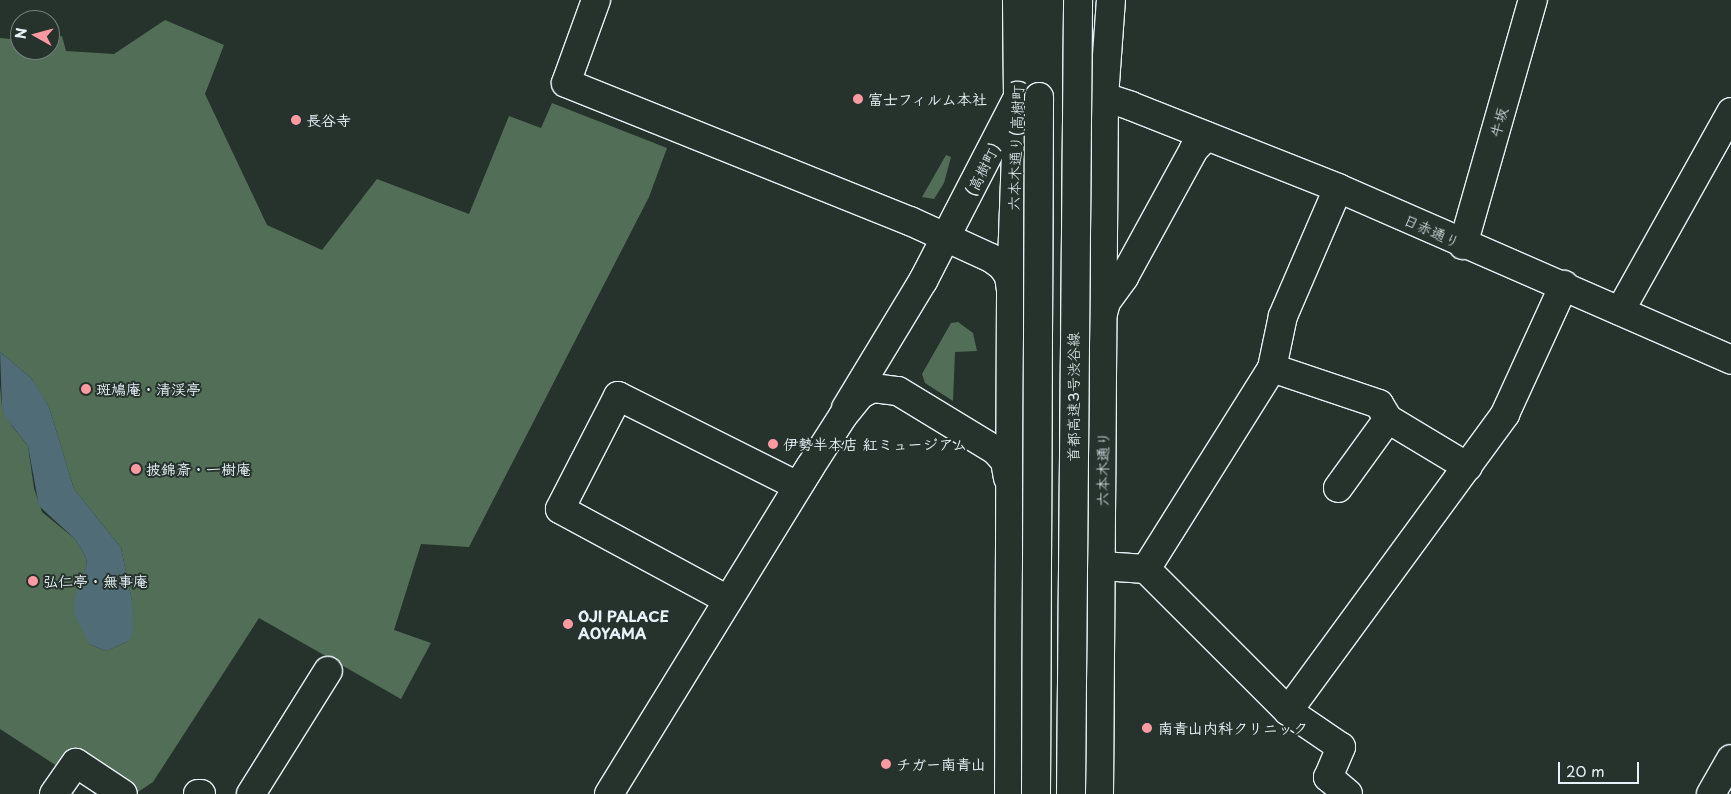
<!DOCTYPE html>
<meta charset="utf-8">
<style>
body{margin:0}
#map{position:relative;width:1731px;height:794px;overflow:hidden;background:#26332d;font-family:"Playpen Sans","Klee One",sans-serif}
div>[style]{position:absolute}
.green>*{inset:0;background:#526e56}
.water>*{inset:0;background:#506c76}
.roads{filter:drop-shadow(1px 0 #e8f1f8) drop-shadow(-1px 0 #e8f1f8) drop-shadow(0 1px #e8f1f8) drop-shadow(0 -1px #e8f1f8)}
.minor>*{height:28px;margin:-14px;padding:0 14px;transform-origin:14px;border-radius:14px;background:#26332d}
.major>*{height:28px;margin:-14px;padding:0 14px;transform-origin:14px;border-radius:14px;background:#26332d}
.highway>*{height:28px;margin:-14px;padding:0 14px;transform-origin:14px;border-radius:14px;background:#26332d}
.bridges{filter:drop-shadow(1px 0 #e8f1f8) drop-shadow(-1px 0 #e8f1f8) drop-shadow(0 1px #e8f1f8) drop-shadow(0 -1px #e8f1f8)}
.highway-bridge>*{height:28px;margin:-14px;padding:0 14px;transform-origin:14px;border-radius:14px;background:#26332d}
.dots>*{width:14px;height:14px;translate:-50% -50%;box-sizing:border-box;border:2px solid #26332d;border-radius:50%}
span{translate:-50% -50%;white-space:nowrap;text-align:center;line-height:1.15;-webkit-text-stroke:4px #26332d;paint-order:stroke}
.poi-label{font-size:15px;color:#e8f1f8;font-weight:700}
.left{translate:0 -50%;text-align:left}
.street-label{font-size:15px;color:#e8f1f8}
.north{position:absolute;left:10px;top:10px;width:50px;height:50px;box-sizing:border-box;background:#26332d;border:1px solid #747f7e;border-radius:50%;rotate:277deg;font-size:14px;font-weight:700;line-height:20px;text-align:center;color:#e8f1f8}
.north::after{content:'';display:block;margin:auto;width:18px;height:22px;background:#ff9aa2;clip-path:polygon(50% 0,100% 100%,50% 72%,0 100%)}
.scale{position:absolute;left:1558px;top:762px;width:81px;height:22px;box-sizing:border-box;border:2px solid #e8f1f8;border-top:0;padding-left:6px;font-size:15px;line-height:18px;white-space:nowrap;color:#e8f1f8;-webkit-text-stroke:4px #26332d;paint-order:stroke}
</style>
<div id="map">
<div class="green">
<div style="clip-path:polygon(165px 20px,224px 45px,205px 94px,267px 225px,322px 250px,377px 179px,469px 214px,509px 116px,541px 128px,552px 103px,667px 148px,649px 197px,469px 547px,421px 544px,394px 630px,431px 643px,401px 699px,259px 618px,153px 782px,135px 794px,60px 768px,0 729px,0 385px,2px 407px,12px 426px,28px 446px,34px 488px,42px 512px,75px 539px,86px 557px,87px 564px,82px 580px,89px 644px,106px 651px,129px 641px,132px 601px,121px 548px,74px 489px,49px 407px,31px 378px,0 352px,0 38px,20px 40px,20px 50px,50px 50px,50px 38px,62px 36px,66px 51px,114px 54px)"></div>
<div style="clip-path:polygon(946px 155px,951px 157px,944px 183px,934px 199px,922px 197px)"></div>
<div style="clip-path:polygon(958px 322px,973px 333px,977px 351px,955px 352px,953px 401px,925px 383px,922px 374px,951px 323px)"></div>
</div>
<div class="water">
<div style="clip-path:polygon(0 352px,31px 378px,39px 390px,49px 407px,74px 489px,121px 548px,132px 601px,133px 632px,129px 641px,106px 651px,89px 644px,75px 615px,74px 599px,87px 564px,86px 557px,75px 539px,39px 506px,28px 446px,6px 418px,2px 407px)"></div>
</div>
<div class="roads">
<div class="minor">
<div style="left:596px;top:0;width:88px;rotate:109.9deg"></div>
<div style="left:566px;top:83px;width:371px;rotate:21.9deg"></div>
<div style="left:910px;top:221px;width:89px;rotate:24.6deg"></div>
<div style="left:991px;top:258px;width:14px;rotate:36deg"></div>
<div style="left:1002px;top:266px;width:12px;rotate:55deg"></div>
<div style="left:1009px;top:276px;width:14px;rotate:82deg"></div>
<div style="left:1081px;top:97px;width:23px"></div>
<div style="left:1104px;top:97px;width:28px;rotate:18deg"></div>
<div style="left:1131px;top:106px;width:223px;rotate:21.6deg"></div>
<div style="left:1338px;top:188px;width:429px;rotate:23.6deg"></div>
<div style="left:1463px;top:245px;width:255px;rotate:-74.1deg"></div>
<div style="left:1620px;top:311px;width:228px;rotate:-60.8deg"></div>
<div style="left:1102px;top:317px;width:16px;rotate:-75deg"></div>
<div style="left:1106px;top:302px;width:31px;rotate:-54deg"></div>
<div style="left:1124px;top:277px;width:146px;rotate:-61.3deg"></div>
<div style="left:1194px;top:149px;width:18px;rotate:-45deg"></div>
<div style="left:1272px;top:368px;width:113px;rotate:18.6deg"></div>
<div style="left:1379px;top:404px;width:17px;rotate:59deg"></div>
<div style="left:1388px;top:419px;width:93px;rotate:31deg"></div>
<div style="left:846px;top:408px;width:149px;rotate:-58.8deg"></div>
<div style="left:923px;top:281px;width:207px;rotate:-62.7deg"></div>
<div style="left:1018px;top:97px;width:5px"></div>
<div style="left:1338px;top:488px;width:85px;rotate:-54.1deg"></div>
<div style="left:1102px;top:566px;width:44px;rotate:3.9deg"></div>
<div style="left:1146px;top:569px;width:201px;rotate:45deg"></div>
<div style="left:1288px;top:711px;width:64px;rotate:34.2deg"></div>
<div style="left:1341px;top:747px;width:33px;rotate:113deg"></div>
<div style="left:1328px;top:777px;width:26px;rotate:40deg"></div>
<div style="left:1146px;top:569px;width:237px;rotate:-57.9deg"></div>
<div style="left:1272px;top:368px;width:53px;rotate:-78.1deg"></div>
<div style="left:1283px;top:316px;width:139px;rotate:-66.7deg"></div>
<div style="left:728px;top:600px;width:191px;rotate:-151.6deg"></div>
<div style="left:560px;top:509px;width:127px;rotate:-62.8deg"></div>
<div style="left:618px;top:396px;width:201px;rotate:26.6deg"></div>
<div style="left:1288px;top:711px;width:368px;rotate:-53.8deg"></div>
<div style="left:1505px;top:414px;width:142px;rotate:-65.4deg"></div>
<div style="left:54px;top:794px;width:38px;rotate:-55deg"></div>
<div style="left:76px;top:763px;width:56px;rotate:33.4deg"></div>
<div style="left:198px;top:794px;width:3px"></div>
<div style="left:251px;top:794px;width:145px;rotate:-58deg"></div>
<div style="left:609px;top:794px;width:385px;rotate:-58.4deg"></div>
<div style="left:1711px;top:794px;width:40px;rotate:-60.3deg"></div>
</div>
<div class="major">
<div style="left:798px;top:486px;width:83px;rotate:-57.3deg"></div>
<div style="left:843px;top:416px;width:28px;rotate:-51deg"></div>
<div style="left:861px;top:394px;width:13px;rotate:-27deg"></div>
<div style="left:873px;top:388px;width:25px;rotate:7deg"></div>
<div style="left:898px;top:391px;width:114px;rotate:31.3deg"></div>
<div style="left:995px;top:450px;width:15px;rotate:48deg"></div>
<div style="left:1005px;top:461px;width:17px;rotate:80deg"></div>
<div style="left:1009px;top:794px;width:504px;rotate:-89.77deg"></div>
<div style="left:1011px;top:290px;width:193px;rotate:-87.9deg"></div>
<div style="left:1018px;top:97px;width:97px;rotate:-90.6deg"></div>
<div style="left:1052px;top:794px;width:794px;rotate:-89.71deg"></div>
<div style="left:1099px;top:794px;width:697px;rotate:-89.59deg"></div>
<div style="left:1104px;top:97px;width:97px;rotate:-85.9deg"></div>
</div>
<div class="highway">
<div style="left:1039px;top:97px;width:97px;rotate:-88.8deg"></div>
</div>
</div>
<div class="bridges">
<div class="highway-bridge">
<div style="left:1036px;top:794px;width:697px;rotate:-89.75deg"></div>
<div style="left:1071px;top:794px;width:794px;rotate:-89.49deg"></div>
</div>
</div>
<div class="dots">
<div style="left:858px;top:99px;background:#ff9aa2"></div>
<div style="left:296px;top:120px;background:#ff9aa2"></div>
<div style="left:86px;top:389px;background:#ff9aa2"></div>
<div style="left:773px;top:444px;background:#ff9aa2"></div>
<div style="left:136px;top:469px;background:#ff9aa2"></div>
<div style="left:33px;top:581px;background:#ff9aa2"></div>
<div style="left:568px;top:624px;background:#ff9aa2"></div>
<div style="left:1147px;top:728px;background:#ff9aa2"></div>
<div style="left:886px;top:764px;background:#ff9aa2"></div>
</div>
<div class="poi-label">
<span class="left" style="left:868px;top:99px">富士フィルム本社</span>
<span class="left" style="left:306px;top:120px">長谷寺</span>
<span class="left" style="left:96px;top:389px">斑鳩庵・清渓亭</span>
<span class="left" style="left:783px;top:444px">伊勢半本店 紅ミュージアム</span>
<span class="left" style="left:146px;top:469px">披錦斎・一樹庵</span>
<span class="left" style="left:43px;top:581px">弘仁亭・無事庵</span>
<span class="left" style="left:578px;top:624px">OJI PALACE<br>AOYAMA</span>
<span class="left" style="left:1158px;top:728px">南青山内科クリニック</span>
<span class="left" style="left:896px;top:764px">チガー南青山</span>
</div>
<div class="street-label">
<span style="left:1498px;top:122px;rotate:-74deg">牛坂</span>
<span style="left:1015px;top:145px;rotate:-88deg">六本木通り(高樹町)</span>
<span style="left:982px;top:169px;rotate:-63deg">(高樹町)</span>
<span style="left:1432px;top:230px;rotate:24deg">日赤通り</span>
<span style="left:1073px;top:397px;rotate:-90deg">首都高速3号渋谷線</span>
<span style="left:1102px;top:469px;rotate:-90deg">六本木通り</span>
</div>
<div class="north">N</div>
<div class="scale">20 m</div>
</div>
